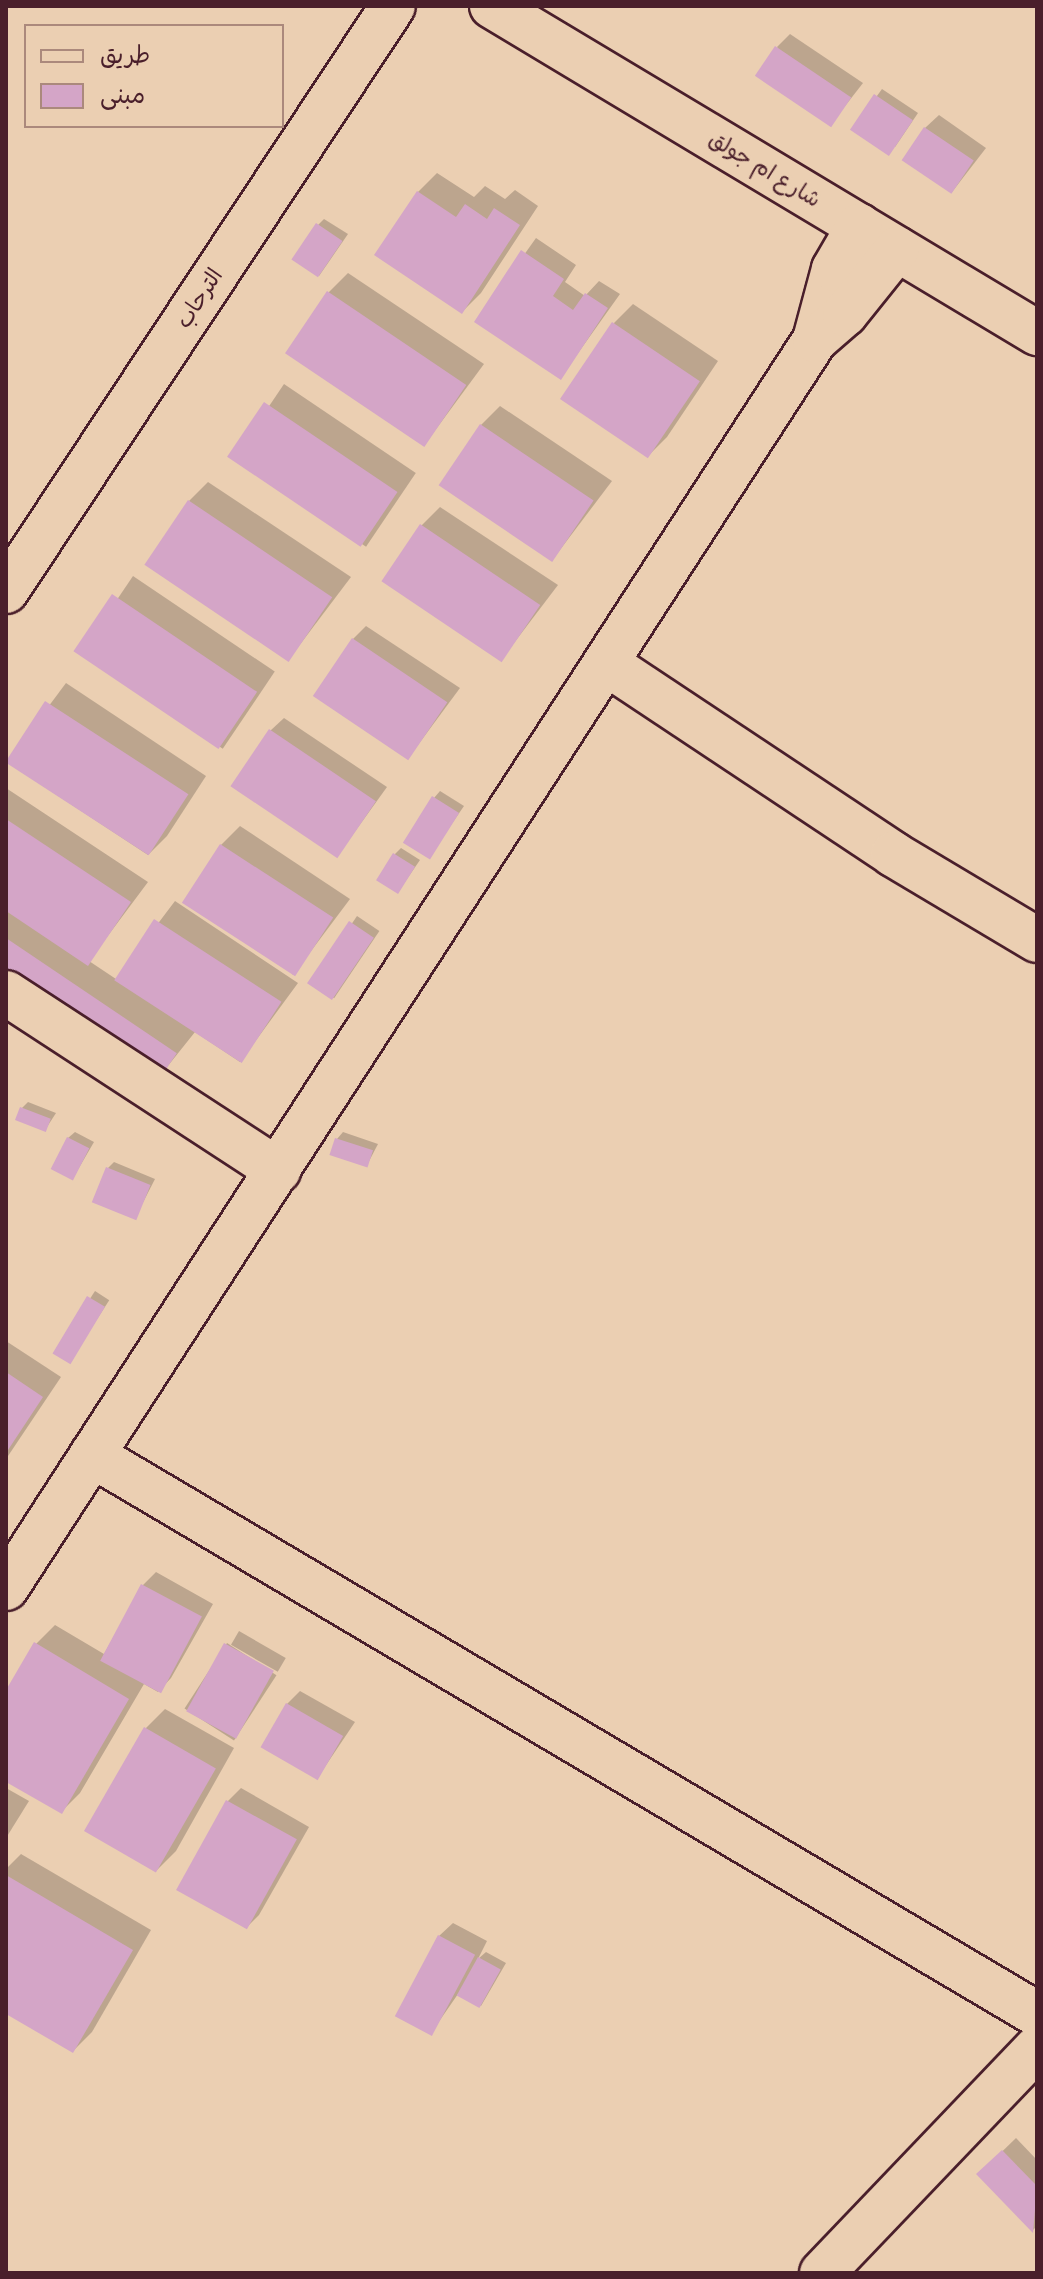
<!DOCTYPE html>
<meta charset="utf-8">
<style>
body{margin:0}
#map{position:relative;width:1043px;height:2279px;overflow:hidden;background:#ebcfb2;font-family:Delius,"Playpen Sans Arabic",sans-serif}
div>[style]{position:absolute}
.shadow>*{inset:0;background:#0003;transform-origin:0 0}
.building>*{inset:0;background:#d4a5c7;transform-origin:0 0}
.roads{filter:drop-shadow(2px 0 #4a1f2b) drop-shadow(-2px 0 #4a1f2b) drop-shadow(0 2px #4a1f2b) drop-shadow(0 -2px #4a1f2b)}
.minor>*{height:44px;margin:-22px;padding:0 22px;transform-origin:22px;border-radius:22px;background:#ebcfb2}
span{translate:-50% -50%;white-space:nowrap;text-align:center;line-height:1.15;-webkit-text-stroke:6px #ebcfb2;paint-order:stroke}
.street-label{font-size:22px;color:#4a1f2b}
.frame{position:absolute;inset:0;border:8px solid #4a1f2b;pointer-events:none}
.legend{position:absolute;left:24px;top:24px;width:260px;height:104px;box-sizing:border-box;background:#ebcfb2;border:2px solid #ab897c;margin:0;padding:10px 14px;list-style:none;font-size:24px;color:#4a1f2b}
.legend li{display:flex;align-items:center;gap:16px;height:40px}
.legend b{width:40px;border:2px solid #ab897c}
</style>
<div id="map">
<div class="shadow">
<div style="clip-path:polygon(790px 34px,863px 83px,831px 124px,777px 47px)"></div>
<div style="clip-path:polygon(882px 89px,918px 113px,895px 147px,853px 129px)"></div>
<div style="clip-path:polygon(939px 115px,986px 148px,952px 192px,925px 128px)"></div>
<div style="clip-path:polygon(437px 173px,474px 197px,485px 186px,505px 199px,515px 190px,538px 206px,481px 293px,462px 312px,418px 192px)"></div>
<div style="clip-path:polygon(324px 219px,348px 234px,319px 276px,318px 225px)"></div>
<div style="clip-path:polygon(536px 238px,576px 265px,565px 282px,585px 296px,599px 281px,620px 294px,561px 377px,477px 321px)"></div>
<div style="clip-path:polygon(348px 273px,484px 364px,425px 444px,289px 353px,329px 292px)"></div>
<div style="clip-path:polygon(633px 304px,718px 361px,667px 437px,648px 456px,614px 323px)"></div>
<div style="left:284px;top:384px;width:159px;height:89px;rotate:34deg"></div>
<div style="clip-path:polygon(500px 406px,612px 481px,553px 559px,481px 425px)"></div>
<div style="clip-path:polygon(208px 482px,351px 577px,289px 659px,189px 501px)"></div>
<div style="clip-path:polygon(440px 507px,558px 585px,501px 660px,421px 526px)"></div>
<div style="left:133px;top:576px;width:171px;height:93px;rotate:34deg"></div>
<div style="clip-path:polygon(366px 626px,460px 688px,409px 757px,353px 639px)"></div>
<div style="clip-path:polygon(66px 683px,206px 776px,167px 836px,148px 855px,7px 762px)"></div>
<div style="clip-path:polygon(284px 718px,387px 787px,338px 855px,270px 731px)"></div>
<div style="clip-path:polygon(6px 788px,148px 882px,89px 961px,116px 979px,175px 901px,298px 983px,240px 1062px,195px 1032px,155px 1082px,6px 982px)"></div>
<div style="clip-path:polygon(440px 791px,464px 806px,429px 857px,434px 798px)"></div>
<div style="clip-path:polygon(240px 826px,350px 899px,293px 975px,221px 845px)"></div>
<div style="clip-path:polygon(401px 848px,420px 860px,398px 892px,395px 854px)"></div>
<div style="left:357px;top:916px;width:27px;height:81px;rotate:34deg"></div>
<div style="clip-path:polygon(28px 1102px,56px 1113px,45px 1130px,22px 1108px)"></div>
<div style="clip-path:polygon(75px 1132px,94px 1142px,73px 1178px,68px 1138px)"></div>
<div style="clip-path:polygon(343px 1132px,378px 1144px,367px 1165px,337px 1139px)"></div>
<div style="clip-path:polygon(114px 1162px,155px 1179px,135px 1218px,108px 1168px)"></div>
<div style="left:95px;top:1291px;width:17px;height:73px;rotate:33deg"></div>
<div style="clip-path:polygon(6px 1341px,61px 1377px,6px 1459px)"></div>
<div style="clip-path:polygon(156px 1572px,213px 1604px,171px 1678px,158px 1692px,144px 1684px,80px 1793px,61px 1812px,6px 1779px,6px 1694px,36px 1644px,55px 1625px,104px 1654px,143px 1585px)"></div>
<div style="left:239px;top:1631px;width:54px;height:16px;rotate:30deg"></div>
<div style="left:227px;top:1643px;width:59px;height:78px;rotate:33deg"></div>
<div style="clip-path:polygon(300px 1691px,355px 1722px,318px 1777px,287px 1704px)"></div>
<div style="clip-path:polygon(165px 1709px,234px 1748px,176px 1851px,157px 1870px,146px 1728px)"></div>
<div style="clip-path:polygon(6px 1788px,29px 1801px,6px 1838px)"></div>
<div style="clip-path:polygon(241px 1788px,309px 1827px,259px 1915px,246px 1928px,178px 1889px,228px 1801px)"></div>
<div style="clip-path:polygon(21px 1854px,151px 1930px,92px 2032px,73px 2051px,6px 2011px,6px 1869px)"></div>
<div style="clip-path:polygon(453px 1923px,487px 1941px,478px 1959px,486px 1952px,506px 1963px,481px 2006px,458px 1994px,431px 2033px,439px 1936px)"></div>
<div style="clip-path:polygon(1016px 2138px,1037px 2160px,1037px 2226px,1033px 2230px,979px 2174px)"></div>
</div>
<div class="building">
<div style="left:775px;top:46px;width:92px;height:36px;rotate:34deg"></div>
<div style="left:874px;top:94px;width:47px;height:43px;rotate:34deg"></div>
<div style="left:924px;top:127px;width:60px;height:40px;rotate:34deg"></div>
<div style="clip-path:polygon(417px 191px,456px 217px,465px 204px,487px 219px,494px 208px,520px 225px,462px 314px,374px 255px)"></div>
<div style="left:316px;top:223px;width:32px;height:44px;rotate:34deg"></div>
<div style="clip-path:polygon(521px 250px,564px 279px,553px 296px,573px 310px,585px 293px,608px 308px,561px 380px,474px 322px)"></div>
<div style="left:327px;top:291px;width:168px;height:75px;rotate:34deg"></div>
<div style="left:612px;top:322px;width:106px;height:93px;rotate:34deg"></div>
<div style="left:264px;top:402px;width:161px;height:66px;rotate:34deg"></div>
<div style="left:480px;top:424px;width:137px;height:74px;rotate:34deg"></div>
<div style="left:188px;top:500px;width:174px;height:78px;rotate:34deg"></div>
<div style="left:420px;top:524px;width:145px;height:69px;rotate:34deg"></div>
<div style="left:112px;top:594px;width:175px;height:69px;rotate:34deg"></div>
<div style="left:352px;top:638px;width:115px;height:70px;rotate:34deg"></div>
<div style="left:45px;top:701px;width:171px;height:73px;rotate:33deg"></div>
<div style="left:269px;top:729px;width:129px;height:69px;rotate:34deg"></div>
<div style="left:432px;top:796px;width:32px;height:55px;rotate:32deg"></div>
<div style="clip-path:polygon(6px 819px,131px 902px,88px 966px,6px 911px)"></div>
<div style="left:220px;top:844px;width:135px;height:70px;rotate:33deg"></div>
<div style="left:393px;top:853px;width:26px;height:32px;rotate:32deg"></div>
<div style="left:154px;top:919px;width:152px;height:73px;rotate:33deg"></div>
<div style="left:349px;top:921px;width:30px;height:75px;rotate:34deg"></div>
<div style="left:6px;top:938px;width:206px;height:46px;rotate:34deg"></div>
<div style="left:20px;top:1107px;width:33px;height:14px;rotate:21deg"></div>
<div style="left:67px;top:1137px;width:25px;height:36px;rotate:27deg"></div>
<div style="left:335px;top:1138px;width:40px;height:18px;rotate:18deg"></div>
<div style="left:106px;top:1167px;width:48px;height:38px;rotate:22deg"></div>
<div style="left:87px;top:1296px;width:21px;height:67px;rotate:31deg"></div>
<div style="clip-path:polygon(6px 1372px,43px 1397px,6px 1453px)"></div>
<div style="left:141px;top:1584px;width:69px;height:87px;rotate:28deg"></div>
<div style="clip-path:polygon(34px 1642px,129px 1699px,62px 1814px,6px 1782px,6px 1690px)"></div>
<div style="left:224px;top:1643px;width:57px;height:78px;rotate:29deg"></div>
<div style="left:286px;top:1703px;width:66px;height:51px;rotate:30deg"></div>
<div style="left:144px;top:1727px;width:83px;height:120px;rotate:30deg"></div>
<div style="left:226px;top:1800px;width:81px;height:103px;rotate:29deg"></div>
<div style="clip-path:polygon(6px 1875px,133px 1950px,73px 2053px,6px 2014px)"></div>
<div style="left:438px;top:1935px;width:42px;height:92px;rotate:28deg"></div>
<div style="left:478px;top:1957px;width:26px;height:44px;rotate:29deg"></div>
<div style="clip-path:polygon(1002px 2150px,1037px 2186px,1033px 2233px,976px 2174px)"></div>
</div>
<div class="roads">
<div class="minor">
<div style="left:492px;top:6px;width:636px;rotate:30.96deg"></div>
<div style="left:815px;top:340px;width:73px;rotate:-75deg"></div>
<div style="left:834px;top:269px;width:50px;rotate:-59.8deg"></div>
<div style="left:6px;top:591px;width:701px;rotate:-56.51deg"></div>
<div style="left:606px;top:663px;width:345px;rotate:33.6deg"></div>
<div style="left:893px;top:854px;width:168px;rotate:30.8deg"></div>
<div style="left:6px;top:993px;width:325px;rotate:33.1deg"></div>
<div style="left:92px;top:1455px;width:1098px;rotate:30.61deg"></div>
<div style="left:6px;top:1588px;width:1487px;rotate:-57.05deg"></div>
<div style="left:815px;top:340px;width:40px;rotate:-41deg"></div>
<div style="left:845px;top:314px;width:83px;rotate:-51.3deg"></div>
<div style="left:822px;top:2273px;width:311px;rotate:-46.3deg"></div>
</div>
</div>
<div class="street-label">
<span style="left:765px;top:169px;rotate:31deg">شارع ام جولق</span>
<span style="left:199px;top:298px;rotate:-57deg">الترحاب</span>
</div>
<div class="frame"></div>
<ul class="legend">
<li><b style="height:10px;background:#ebcfb2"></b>طريق</li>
<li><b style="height:22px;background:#d4a5c7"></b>مبنى</li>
</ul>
</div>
